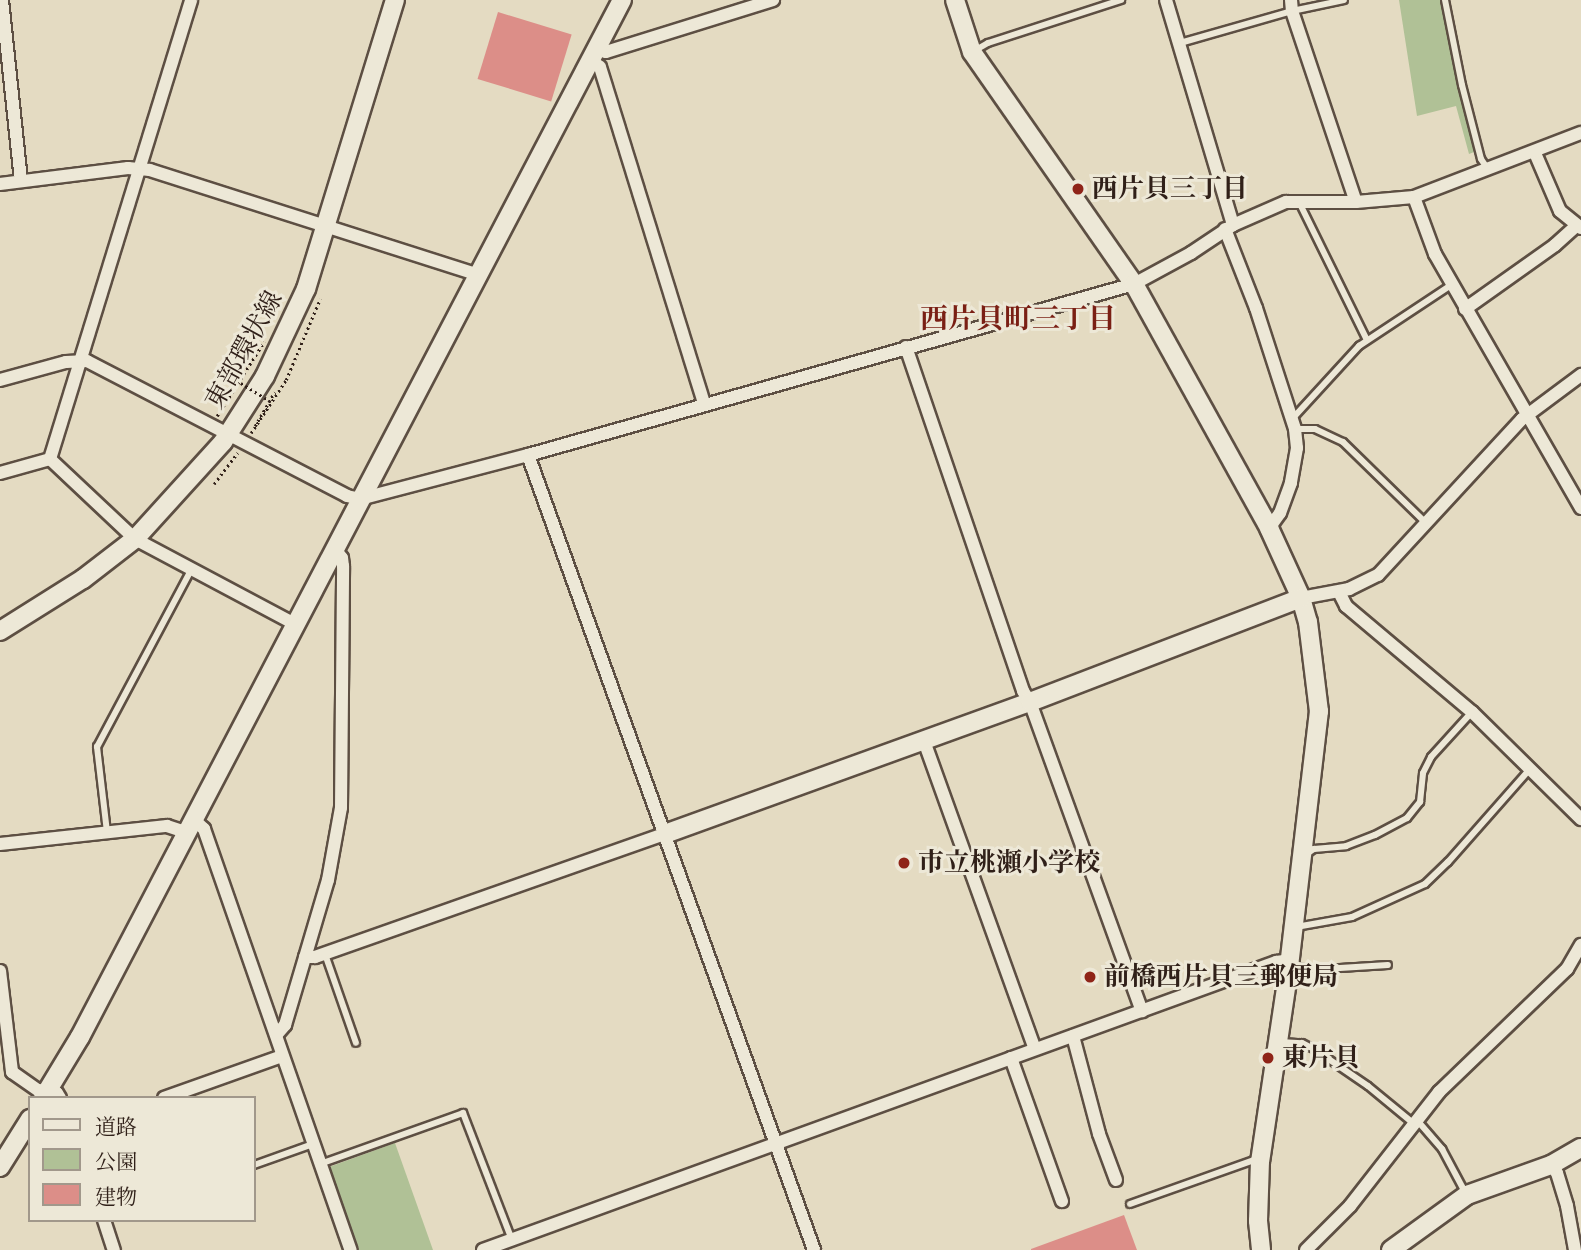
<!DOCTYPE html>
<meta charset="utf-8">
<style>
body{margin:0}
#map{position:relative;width:1581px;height:1250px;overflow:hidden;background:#e4dbc2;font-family:"IM FELL French Canon","Noto Serif JP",serif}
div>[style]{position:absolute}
.green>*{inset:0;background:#b0c196}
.building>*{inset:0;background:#dc8e88;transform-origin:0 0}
.path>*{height:2.5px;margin-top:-1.25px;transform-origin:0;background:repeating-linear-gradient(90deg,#302019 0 2px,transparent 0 5.5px)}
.roads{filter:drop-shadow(2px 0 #5d4f43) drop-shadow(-2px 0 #5d4f43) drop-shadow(0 2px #5d4f43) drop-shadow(0 -2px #5d4f43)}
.lane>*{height:6px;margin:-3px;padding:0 3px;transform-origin:3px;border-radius:3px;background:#ede8d7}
.street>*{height:12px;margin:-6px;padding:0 6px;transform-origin:6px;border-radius:6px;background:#ede8d7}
.secondary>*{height:18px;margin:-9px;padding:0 9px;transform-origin:9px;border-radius:9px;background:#ede8d7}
.path-bridge>*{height:2.5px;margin-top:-1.25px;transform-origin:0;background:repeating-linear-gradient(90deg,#302019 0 2px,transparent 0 5.5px)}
.dots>*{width:19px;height:19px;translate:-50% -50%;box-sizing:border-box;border:4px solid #ede8d7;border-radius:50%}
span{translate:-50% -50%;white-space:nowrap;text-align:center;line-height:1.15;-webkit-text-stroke:6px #ede8d7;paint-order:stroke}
.poi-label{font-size:26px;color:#302019;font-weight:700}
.left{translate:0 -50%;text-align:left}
.street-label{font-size:26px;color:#302019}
.neighbourhood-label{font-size:28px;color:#7a1f14;font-weight:700}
.legend{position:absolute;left:28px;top:1096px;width:228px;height:126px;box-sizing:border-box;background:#ede8d7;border:2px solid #a1988b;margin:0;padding:9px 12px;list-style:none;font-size:21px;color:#302019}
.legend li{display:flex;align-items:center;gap:14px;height:35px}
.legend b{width:35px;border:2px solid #a1988b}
</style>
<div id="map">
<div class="green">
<div style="clip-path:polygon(1399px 0,1441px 0,1474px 152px,1469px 154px,1456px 106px,1417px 116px)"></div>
<div style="clip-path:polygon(395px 1143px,433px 1250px,359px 1250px,329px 1167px)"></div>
</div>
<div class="building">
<div style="left:498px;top:12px;width:77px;height:70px;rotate:17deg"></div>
<div style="clip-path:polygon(1124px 1215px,1137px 1250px,1031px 1250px,1031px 1249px)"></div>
</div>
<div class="path">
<div style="left:217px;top:416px;width:88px;rotate:-57.6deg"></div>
<div style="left:255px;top:426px;width:39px;rotate:-60deg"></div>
<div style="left:251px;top:433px;width:64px;rotate:-56.6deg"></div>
<div style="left:286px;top:380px;width:88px;rotate:-67.2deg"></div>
<div style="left:214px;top:484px;width:39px;rotate:-53deg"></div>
</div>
<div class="roads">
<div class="lane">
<div style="left:1445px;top:0;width:87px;rotate:78.7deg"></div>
<div style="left:1462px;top:85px;width:76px;rotate:75.6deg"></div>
<div style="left:1481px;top:159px;width:11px;rotate:56deg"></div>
<div style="left:1180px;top:43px;width:116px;rotate:-15.9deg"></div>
<div style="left:1292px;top:11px;width:53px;rotate:-11.9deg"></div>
<div style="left:974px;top:51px;width:16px;rotate:-30deg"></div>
<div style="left:988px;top:43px;width:140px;rotate:-17.9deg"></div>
<div style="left:1299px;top:202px;width:154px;rotate:63.8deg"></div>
<div style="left:1293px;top:418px;width:98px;rotate:-47.5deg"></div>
<div style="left:1359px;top:346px;width:110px;rotate:-33.5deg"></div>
<div style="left:1295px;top:429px;width:20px"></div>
<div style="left:1315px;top:429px;width:31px;rotate:25deg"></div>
<div style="left:1343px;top:442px;width:115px;rotate:44.3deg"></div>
<div style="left:107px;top:832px;width:86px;rotate:-96.7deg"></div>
<div style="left:97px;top:747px;width:200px;rotate:-62deg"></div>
<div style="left:1305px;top:855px;width:11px;rotate:-34deg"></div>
<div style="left:1314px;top:849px;width:32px;rotate:-5deg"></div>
<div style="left:1346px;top:846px;width:31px;rotate:-21deg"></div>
<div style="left:1375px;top:835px;width:36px;rotate:-28deg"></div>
<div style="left:1407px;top:818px;width:21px;rotate:-51deg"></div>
<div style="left:1420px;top:802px;width:29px;rotate:-84deg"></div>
<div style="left:1423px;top:773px;width:18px;rotate:-63deg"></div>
<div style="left:1431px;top:757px;width:61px;rotate:-47.7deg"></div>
<div style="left:1296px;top:927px;width:57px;rotate:-10.1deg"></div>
<div style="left:1352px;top:917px;width:80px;rotate:-24.3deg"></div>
<div style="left:1425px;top:884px;width:32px;rotate:-44deg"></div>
<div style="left:1448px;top:862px;width:124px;rotate:-48.6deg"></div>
<div style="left:325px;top:954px;width:94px;rotate:70.8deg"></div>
<div style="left:1293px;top:967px;width:31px;rotate:4deg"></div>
<div style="left:1324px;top:969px;width:64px;rotate:-3.6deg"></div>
<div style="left:1280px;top:1042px;width:22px;rotate:3deg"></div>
<div style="left:1302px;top:1043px;width:13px;rotate:27deg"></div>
<div style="left:1314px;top:1049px;width:65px;rotate:34.4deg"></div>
<div style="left:1368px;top:1086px;width:58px;rotate:39.4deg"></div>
<div style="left:1416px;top:1119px;width:40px;rotate:49deg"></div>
<div style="left:1442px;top:1149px;width:51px;rotate:61.9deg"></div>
<div style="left:320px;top:1164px;width:152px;rotate:-19.6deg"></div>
<div style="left:463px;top:1113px;width:136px;rotate:68.9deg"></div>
<div style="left:254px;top:1165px;width:63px;rotate:-19.6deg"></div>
<div style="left:1130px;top:1204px;width:135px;rotate:-19.5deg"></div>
</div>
<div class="street">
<div style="left:2px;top:0;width:181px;rotate:84deg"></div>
<div style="left:1166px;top:0;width:235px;rotate:73.4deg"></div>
<div style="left:1291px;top:0;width:11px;rotate:85deg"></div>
<div style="left:1292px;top:11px;width:201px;rotate:71.5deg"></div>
<div style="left:596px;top:49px;width:10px;rotate:17deg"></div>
<div style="left:606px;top:52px;width:175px;rotate:-17.3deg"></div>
<div style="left:591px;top:60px;width:11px;rotate:38deg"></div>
<div style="left:600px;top:67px;width:353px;rotate:72.8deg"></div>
<div style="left:1535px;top:153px;width:63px;rotate:66.7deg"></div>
<div style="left:1560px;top:211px;width:27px;rotate:39deg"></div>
<div style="left:0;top:184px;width:129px;rotate:-7.1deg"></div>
<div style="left:128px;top:168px;width:22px;rotate:5deg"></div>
<div style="left:150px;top:170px;width:345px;rotate:17.7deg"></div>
<div style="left:1414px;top:197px;width:61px;rotate:69.8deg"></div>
<div style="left:1435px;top:254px;width:293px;rotate:60.1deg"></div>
<div style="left:1225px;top:229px;width:85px;rotate:68.6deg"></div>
<div style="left:1256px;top:308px;width:127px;rotate:72.1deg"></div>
<div style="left:1295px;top:429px;width:19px;rotate:84deg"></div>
<div style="left:1297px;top:448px;width:36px;rotate:100deg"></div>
<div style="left:1291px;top:483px;width:32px;rotate:110deg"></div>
<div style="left:1280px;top:513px;width:19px;rotate:126deg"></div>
<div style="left:1465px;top:309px;width:110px;rotate:-35.4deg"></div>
<div style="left:1555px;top:245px;width:28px;rotate:-42deg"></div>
<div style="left:906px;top:347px;width:363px;rotate:71.2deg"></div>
<div style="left:1023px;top:691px;width:13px;rotate:58deg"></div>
<div style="left:1030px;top:702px;width:329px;rotate:70.1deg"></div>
<div style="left:0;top:380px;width:68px;rotate:-15.3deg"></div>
<div style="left:66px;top:362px;width:21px;rotate:-3deg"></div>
<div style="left:87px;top:361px;width:293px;rotate:27.4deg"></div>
<div style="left:347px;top:496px;width:13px;rotate:13deg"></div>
<div style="left:360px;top:499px;width:174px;rotate:-14.7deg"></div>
<div style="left:528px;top:455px;width:630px;rotate:-15.76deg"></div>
<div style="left:1134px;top:284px;width:65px;rotate:-28.5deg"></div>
<div style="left:1191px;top:253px;width:50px;rotate:-33.7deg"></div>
<div style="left:1233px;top:225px;width:58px;rotate:-23.5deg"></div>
<div style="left:1286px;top:202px;width:70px"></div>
<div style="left:1356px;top:202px;width:58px;rotate:-4.9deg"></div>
<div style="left:1414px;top:197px;width:179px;rotate:-21deg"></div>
<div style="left:528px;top:455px;width:845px;rotate:70.21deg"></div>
<div style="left:50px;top:459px;width:480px;rotate:-72.9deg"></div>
<div style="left:0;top:473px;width:52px;rotate:-15.6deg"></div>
<div style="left:50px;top:459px;width:117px;rotate:43.3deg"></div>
<div style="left:135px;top:539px;width:181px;rotate:28deg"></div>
<div style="left:1339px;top:592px;width:16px;rotate:63deg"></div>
<div style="left:1346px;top:606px;width:165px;rotate:40.1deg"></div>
<div style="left:1472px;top:712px;width:153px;rotate:44.5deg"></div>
<div style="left:1301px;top:598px;width:49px;rotate:-10.6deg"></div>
<div style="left:1349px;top:589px;width:32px;rotate:-26deg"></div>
<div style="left:1378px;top:575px;width:212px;rotate:-47.3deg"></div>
<div style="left:1522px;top:419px;width:74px;rotate:-36.7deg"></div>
<div style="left:924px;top:741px;width:327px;rotate:70.2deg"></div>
<div style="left:193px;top:819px;width:15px;rotate:42deg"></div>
<div style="left:204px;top:829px;width:446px;rotate:70.8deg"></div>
<div style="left:0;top:844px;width:168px;rotate:-6.2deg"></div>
<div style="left:167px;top:826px;width:20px;rotate:18deg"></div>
<div style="left:305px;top:957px;width:10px"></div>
<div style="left:315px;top:957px;width:371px;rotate:-19.4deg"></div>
<div style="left:0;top:971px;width:102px;rotate:83.2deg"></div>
<div style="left:12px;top:1072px;width:32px;rotate:35deg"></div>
<div style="left:38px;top:1090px;width:19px;rotate:9deg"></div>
<div style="left:57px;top:1093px;width:6px;rotate:59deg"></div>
<div style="left:278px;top:1033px;width:11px;rotate:-49deg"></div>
<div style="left:285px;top:1025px;width:151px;rotate:-73.5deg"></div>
<div style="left:328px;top:880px;width:73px;rotate:-79.8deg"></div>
<div style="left:341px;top:808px;width:242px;rotate:-89.5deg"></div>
<div style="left:343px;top:566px;width:8px;rotate:-97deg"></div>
<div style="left:342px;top:558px;width:11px;rotate:-128deg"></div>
<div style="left:1073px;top:1036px;width:101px;rotate:75.1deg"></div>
<div style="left:1099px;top:1134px;width:49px;rotate:69.7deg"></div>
<div style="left:1011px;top:1058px;width:152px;rotate:70.4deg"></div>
<div style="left:164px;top:1098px;width:125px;rotate:-19.6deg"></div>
<div style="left:1551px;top:1165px;width:10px;rotate:53deg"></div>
<div style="left:1557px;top:1173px;width:34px;rotate:73deg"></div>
<div style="left:1567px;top:1206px;width:45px;rotate:79.7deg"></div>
<div style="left:104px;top:1220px;width:32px;rotate:72deg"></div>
<div style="left:483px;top:1250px;width:844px;rotate:-19.96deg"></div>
<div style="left:1276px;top:962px;width:8px;rotate:-7deg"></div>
<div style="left:1284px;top:961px;width:9px;rotate:54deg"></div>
<div style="left:1306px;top:1250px;width:62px;rotate:-45deg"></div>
<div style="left:1350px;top:1206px;width:145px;rotate:-52deg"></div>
<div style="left:1439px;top:1092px;width:178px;rotate:-43.9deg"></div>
<div style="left:1567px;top:969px;width:28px;rotate:-60deg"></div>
</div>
<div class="secondary">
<div style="left:955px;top:0;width:55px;rotate:71.9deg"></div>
<div style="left:972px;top:52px;width:283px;rotate:55.1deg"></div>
<div style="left:1134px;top:284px;width:279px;rotate:61deg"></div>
<div style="left:1269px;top:528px;width:77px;rotate:65.4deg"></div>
<div style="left:1301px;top:598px;width:25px;rotate:74deg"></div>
<div style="left:1308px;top:622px;width:90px;rotate:83deg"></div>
<div style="left:1319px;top:711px;width:259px;rotate:96.7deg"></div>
<div style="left:1289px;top:968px;width:195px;rotate:98.5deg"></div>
<div style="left:1260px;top:1161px;width:60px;rotate:91.9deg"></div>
<div style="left:1258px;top:1221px;width:29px;rotate:84deg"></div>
<div style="left:0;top:631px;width:98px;rotate:-32.1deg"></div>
<div style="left:83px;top:579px;width:66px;rotate:-37.6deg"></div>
<div style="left:135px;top:539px;width:131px;rotate:-47.8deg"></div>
<div style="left:223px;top:442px;width:78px;rotate:-57.5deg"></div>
<div style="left:265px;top:376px;width:96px;rotate:-64.8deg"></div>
<div style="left:306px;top:289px;width:302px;rotate:-72.9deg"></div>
<div style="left:665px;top:834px;width:388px;rotate:-19.9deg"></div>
<div style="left:1030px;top:702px;width:290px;rotate:-21deg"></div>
<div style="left:43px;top:1098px;width:71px;rotate:-58.8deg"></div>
<div style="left:80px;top:1037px;width:1170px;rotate:-62.41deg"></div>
<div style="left:0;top:1167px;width:57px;rotate:-58deg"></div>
<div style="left:1391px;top:1250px;width:94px;rotate:-35.9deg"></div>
<div style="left:1467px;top:1195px;width:89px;rotate:-19.7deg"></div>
<div style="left:1551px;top:1165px;width:34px;rotate:-30deg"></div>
</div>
</div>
<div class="path-bridge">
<div style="left:241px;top:383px;width:34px;rotate:32deg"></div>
</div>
<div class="dots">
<div style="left:1078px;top:189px;background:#8f2418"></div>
<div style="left:904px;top:863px;background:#8f2418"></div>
<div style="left:1090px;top:977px;background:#8f2418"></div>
<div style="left:1268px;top:1058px;background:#8f2418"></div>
</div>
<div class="poi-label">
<span class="left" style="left:1092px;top:189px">西片貝三丁目</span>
<span class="left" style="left:918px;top:863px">市立桃瀬小学校</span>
<span class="left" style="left:1104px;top:977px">前橋西片貝三郵便局</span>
<span class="left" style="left:1282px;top:1058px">東片貝</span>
</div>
<div class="street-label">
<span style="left:244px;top:350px;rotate:-61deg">東部環状線</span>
</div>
<div class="neighbourhood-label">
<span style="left:1018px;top:319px">西片貝町三丁目</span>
</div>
<ul class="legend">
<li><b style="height:9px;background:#ede8d7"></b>道路</li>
<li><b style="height:19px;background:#b0c196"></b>公園</li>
<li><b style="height:19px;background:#dc8e88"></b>建物</li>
</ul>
</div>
